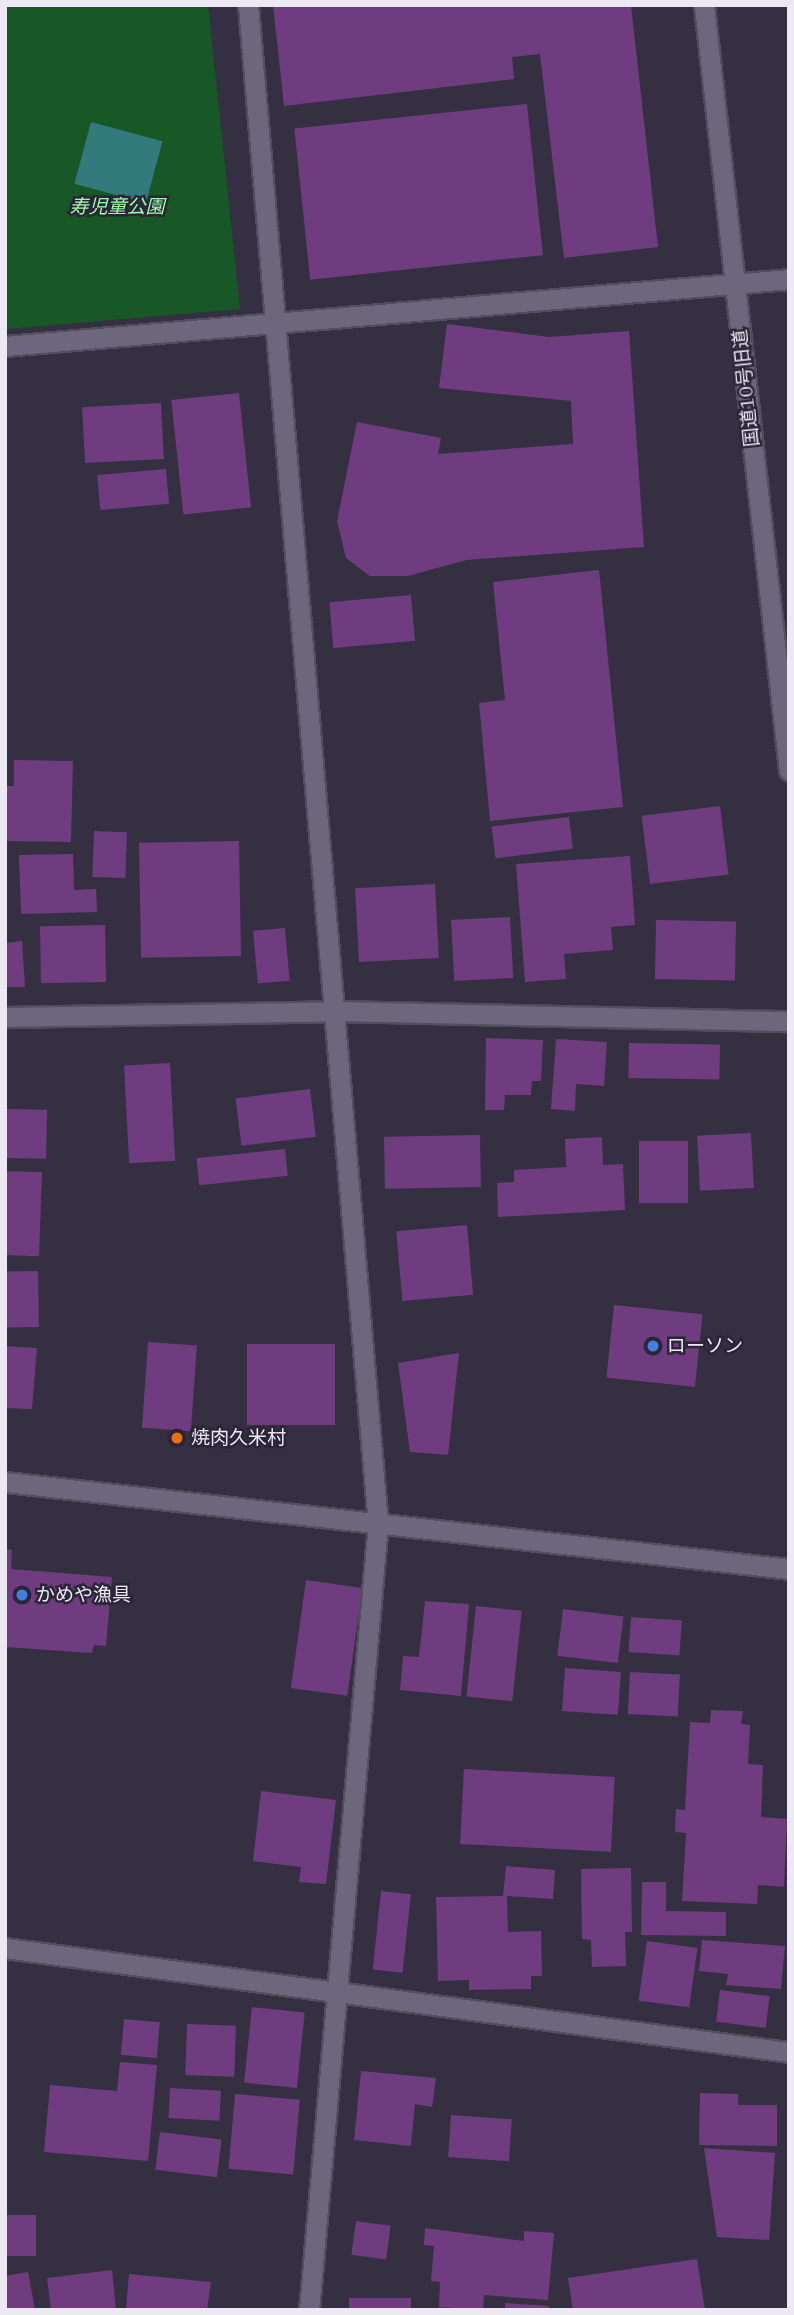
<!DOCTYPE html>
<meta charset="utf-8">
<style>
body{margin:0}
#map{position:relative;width:794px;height:2315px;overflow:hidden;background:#352f42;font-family:"IBM Plex Serif","Noto Sans JP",serif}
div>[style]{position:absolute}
.green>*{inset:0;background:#185826}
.water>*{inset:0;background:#337a7c;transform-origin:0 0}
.building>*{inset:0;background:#6f3d7f;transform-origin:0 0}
.roads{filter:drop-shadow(2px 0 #524e5e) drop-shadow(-2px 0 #524e5e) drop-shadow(0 2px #524e5e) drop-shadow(0 -2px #524e5e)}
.minor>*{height:19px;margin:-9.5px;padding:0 9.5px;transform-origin:9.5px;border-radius:9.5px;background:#6c677c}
.tertiary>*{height:19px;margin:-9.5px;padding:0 9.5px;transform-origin:9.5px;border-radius:9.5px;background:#6c677c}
.dots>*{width:19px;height:19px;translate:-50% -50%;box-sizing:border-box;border:4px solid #2b2538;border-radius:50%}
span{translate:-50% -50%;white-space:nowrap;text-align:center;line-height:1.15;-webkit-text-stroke:5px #2b2538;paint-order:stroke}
.park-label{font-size:19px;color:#9cfca8;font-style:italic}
.street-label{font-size:19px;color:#ece9f5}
.poi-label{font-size:19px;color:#ece9f5}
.left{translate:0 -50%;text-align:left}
.frame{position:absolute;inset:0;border:7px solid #ece9f5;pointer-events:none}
</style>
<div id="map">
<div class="green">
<div style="clip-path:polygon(5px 5px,208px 5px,240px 309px,5px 329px)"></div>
</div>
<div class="water">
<div style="left:91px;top:122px;width:74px;height:64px;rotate:15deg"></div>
</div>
<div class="building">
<div style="clip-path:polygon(273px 5px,631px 5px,658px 247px,564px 258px,540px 54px,512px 57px,514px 79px,284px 106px)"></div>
<div style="left:527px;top:104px;width:152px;height:234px;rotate:84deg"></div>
<div style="clip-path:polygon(447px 324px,549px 337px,629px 331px,644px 547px,466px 560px,408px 576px,370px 576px,346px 558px,337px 521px,357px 422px,441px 438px,438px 454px,573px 444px,571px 401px,439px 388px)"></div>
<div style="left:239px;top:393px;width:115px;height:68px;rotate:84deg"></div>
<div style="left:161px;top:403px;width:56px;height:79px;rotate:87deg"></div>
<div style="left:166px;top:469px;width:35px;height:69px;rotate:85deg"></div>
<div style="clip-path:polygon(599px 570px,623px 807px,490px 821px,479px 703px,505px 700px,493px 582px)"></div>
<div style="left:411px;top:595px;width:46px;height:82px;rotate:85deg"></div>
<div style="clip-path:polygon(14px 760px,73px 761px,71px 842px,5px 841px,5px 786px,14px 786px)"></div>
<div style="left:720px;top:806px;width:69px;height:79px;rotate:83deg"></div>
<div style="left:569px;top:817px;width:32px;height:78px;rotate:83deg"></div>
<div style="left:94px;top:831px;width:33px;height:46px;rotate:2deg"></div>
<div style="left:239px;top:841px;width:115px;height:100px;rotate:89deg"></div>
<div style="clip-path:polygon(73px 854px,74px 890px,96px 889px,97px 912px,21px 914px,19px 855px)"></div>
<div style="clip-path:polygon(630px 856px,635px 925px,611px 927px,613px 950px,564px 954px,566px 979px,525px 982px,516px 864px)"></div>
<div style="left:435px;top:884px;width:74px;height:80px;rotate:87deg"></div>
<div style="left:510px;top:917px;width:61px;height:59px;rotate:87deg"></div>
<div style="left:656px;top:920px;width:80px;height:59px;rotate:1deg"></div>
<div style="left:105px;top:925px;width:57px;height:65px;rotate:89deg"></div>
<div style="left:285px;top:928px;width:53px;height:32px;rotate:85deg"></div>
<div style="clip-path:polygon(22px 941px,25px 987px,5px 987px,5px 943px)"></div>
<div style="clip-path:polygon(486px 1038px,543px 1040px,541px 1081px,532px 1081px,531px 1095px,505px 1095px,504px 1110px,485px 1110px)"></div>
<div style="clip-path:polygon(556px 1039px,607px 1042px,604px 1086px,576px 1084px,575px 1111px,551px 1109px)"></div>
<div style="left:629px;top:1043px;width:91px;height:35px;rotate:1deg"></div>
<div style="left:170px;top:1063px;width:98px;height:46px;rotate:87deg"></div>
<div style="left:310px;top:1089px;width:48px;height:75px;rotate:83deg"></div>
<div style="left:5px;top:1109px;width:42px;height:49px;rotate:1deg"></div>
<div style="left:751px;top:1133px;width:55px;height:54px;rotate:87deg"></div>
<div style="left:480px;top:1135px;width:52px;height:96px;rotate:89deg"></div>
<div style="clip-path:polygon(602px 1137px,603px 1165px,623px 1164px,625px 1210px,498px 1217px,497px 1183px,514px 1182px,514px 1170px,566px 1167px,565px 1139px)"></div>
<div style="left:639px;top:1141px;width:49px;height:62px"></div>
<div style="left:285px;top:1149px;width:27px;height:89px;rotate:84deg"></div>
<div style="left:5px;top:1171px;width:37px;height:84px;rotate:2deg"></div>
<div style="left:467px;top:1225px;width:70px;height:71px;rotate:85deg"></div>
<div style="left:38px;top:1271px;width:56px;height:33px;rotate:89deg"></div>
<div style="left:614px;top:1305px;width:89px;height:73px;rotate:6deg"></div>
<div style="left:148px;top:1342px;width:49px;height:86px;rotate:4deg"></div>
<div style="left:247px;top:1344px;width:88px;height:81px"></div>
<div style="clip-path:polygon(5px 1346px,37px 1348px,32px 1409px,5px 1408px)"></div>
<div style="clip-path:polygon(459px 1353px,448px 1455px,410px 1452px,398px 1363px)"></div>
<div style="clip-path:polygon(5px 1549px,12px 1550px,11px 1569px,112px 1577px,106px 1646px,94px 1645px,92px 1653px,5px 1647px)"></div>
<div style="left:306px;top:1580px;width:57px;height:109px;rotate:8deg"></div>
<div style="clip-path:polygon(425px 1601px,469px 1604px,461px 1696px,400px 1690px,403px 1656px,419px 1657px)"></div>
<div style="left:476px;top:1606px;width:46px;height:91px;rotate:6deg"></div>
<div style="left:563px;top:1609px;width:61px;height:47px;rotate:7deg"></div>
<div style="left:631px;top:1617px;width:51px;height:35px;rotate:4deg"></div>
<div style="left:565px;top:1668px;width:56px;height:43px;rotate:4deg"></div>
<div style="left:630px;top:1672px;width:50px;height:42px;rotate:3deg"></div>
<div style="clip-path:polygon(711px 1710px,743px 1711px,741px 1724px,750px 1725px,748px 1764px,763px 1765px,761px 1817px,787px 1819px,784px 1887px,758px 1885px,757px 1904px,682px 1901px,686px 1833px,675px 1832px,676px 1809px,685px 1810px,690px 1722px,710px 1723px)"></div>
<div style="left:464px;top:1769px;width:151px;height:75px;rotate:3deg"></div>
<div style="clip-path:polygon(261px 1791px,336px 1800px,326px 1884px,299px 1882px,301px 1867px,253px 1861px)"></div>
<div style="clip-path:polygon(506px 1866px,555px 1870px,553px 1899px,507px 1896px,508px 1932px,541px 1931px,542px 1976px,531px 1976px,531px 1989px,469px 1990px,469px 1980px,438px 1981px,436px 1897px,503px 1896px)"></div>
<div style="clip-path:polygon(631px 1868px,632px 1932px,625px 1932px,626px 1966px,592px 1967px,591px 1940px,582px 1939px,581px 1869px)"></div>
<div style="clip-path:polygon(642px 1882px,666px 1882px,666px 1911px,726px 1912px,726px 1936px,641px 1935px)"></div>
<div style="left:381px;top:1891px;width:30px;height:79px;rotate:6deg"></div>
<div style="clip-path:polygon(702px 1940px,785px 1946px,781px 1989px,726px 1985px,728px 1974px,699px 1971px)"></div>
<div style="left:647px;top:1941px;width:51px;height:60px;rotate:8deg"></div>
<div style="left:720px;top:1990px;width:50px;height:32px;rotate:7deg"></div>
<div style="left:252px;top:2007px;width:53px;height:76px;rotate:6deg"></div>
<div style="left:124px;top:2019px;width:36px;height:36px;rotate:5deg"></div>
<div style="left:187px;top:2024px;width:49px;height:51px;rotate:2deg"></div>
<div style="clip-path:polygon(120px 2062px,157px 2065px,148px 2161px,44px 2152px,50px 2085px,117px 2091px)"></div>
<div style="clip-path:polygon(361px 2071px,436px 2078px,432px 2107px,415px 2104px,411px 2146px,354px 2140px)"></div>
<div style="left:170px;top:2088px;width:51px;height:30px;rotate:3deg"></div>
<div style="clip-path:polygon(700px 2093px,738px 2094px,738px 2105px,777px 2105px,777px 2146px,699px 2145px)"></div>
<div style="left:235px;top:2094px;width:65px;height:75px;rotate:5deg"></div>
<div style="left:451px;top:2115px;width:61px;height:42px;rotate:4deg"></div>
<div style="left:160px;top:2132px;width:62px;height:38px;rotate:7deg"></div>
<div style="clip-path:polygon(704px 2148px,775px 2153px,769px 2240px,717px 2237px)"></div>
<div style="left:5px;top:2215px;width:31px;height:41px"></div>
<div style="left:356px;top:2221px;width:35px;height:34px;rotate:8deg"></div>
<div style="clip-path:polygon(425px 2228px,524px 2241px,524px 2231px,554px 2233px,548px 2300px,484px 2295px,483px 2310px,439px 2307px,440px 2282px,431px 2281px,434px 2246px,424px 2245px)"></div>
<div style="clip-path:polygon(697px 2259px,705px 2310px,573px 2310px,568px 2278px)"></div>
<div style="clip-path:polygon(112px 2270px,116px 2310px,51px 2310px,47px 2278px)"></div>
<div style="clip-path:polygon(28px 2272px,35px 2310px,5px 2310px,5px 2276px)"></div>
<div style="clip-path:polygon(129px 2274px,211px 2282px,207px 2310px,126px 2310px)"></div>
<div style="left:411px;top:2298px;width:12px;height:62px;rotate:90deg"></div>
<div style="clip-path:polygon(505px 2303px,549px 2306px,549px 2310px,505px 2310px)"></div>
</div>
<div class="roads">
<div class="minor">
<div style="left:248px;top:5px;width:1524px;rotate:85.11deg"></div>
<div style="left:378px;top:1523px;width:790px;rotate:95.01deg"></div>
<div style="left:5px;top:346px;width:787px;rotate:-4.88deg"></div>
<div style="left:5px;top:1017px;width:332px;rotate:-1deg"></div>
<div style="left:337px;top:1011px;width:452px;rotate:1.3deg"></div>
<div style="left:5px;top:1948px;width:791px;rotate:7.56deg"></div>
</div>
<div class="tertiary">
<div style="left:704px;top:5px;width:770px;rotate:83.66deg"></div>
<div style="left:5px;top:1482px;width:789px;rotate:6.33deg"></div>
</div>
</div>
<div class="dots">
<div style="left:653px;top:1346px;background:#3f7fe0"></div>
<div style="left:177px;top:1438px;background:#e8710a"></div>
<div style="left:22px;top:1595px;background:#3f7fe0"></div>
</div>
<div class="park-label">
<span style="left:117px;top:207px">寿児童公園</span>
</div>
<div class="street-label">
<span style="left:746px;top:388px;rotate:-96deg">国道10号旧道</span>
</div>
<div class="poi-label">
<span class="left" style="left:667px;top:1346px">ローソン</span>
<span class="left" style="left:191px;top:1438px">焼肉久米村</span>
<span class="left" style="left:36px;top:1595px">かめや漁具</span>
</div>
<div class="frame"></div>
</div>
